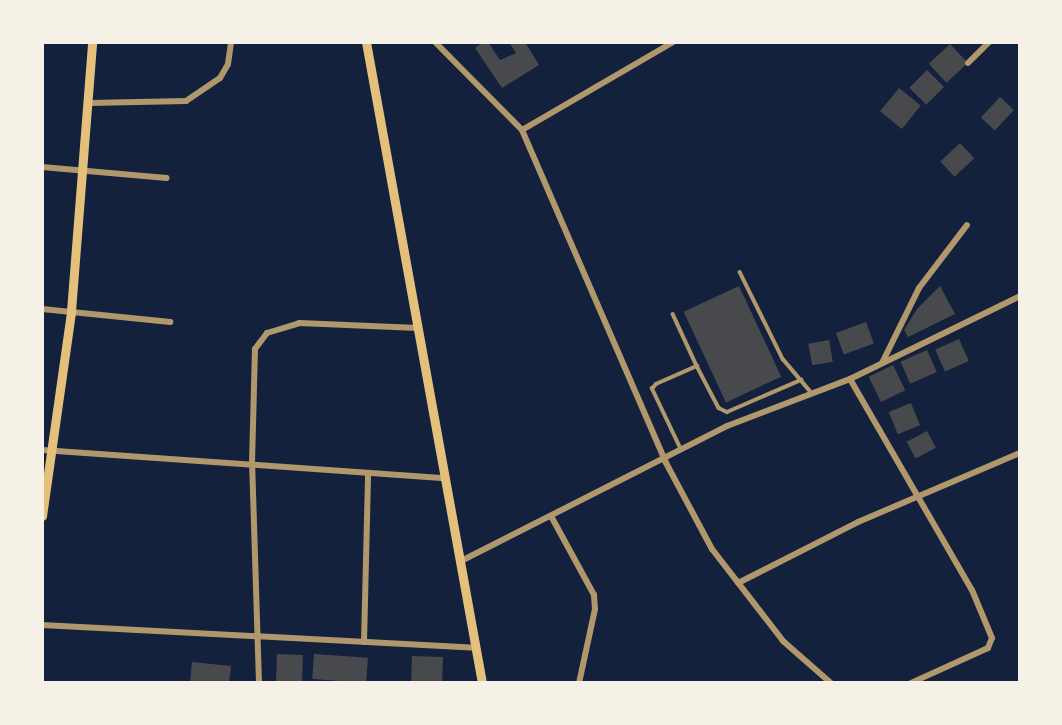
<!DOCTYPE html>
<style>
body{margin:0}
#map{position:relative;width:1062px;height:725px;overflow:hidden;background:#14213d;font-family:"Roboto Serif",serif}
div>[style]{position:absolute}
.building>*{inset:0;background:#48494c;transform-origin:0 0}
.service>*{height:3.5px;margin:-1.75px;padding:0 1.75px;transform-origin:1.75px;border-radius:1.75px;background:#b1986c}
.minor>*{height:6px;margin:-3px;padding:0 3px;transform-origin:3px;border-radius:3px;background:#b1986c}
.secondary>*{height:9px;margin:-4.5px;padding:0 4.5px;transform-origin:4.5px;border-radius:4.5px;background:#e5c07b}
span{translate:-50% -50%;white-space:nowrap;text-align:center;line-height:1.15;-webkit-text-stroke:5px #f6f1e7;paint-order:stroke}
.frame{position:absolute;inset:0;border:44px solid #f6f1e7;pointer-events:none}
</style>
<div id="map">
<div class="building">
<div style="clip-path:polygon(483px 42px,488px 42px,500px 60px,516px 53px,509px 42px,525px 42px,539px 65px,502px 88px,475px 48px)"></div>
<div style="left:950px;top:44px;width:26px;height:29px;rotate:47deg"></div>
<div style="left:927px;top:70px;width:24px;height:25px;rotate:45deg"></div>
<div style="left:899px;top:88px;width:28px;height:30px;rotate:39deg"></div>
<div style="left:1000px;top:97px;width:19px;height:28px;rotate:43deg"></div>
<div style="left:960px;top:143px;width:21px;height:27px;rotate:47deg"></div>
<div style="left:739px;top:286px;width:100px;height:61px;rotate:65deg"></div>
<div style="clip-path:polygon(940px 286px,955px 314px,908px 337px,904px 330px,917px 309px)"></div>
<div style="left:866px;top:322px;width:23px;height:32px;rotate:70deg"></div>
<div style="left:959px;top:339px;width:24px;height:26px;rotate:66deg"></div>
<div style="left:829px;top:340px;width:22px;height:21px;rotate:80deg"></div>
<div style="left:927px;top:350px;width:24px;height:29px;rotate:66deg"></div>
<div style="left:893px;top:365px;width:28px;height:27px;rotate:64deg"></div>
<div style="left:911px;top:403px;width:24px;height:24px;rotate:68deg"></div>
<div style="left:927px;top:431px;width:19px;height:23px;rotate:62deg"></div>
<div style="left:277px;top:654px;width:26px;height:29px;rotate:2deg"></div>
<div style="left:314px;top:654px;width:54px;height:25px;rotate:4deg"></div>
<div style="left:412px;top:656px;width:31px;height:27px;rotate:2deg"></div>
<div style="clip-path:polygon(192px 662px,231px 666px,229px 683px,190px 683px)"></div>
</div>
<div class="service">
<div style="left:740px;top:272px;width:97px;rotate:63.7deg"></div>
<div style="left:783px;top:359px;width:43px;rotate:49.7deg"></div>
<div style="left:673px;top:314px;width:57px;rotate:65.2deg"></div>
<div style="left:681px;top:450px;width:68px;rotate:-115.4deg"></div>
<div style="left:652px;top:389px;width:6px;rotate:-51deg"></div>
<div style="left:656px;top:384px;width:45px;rotate:-23.7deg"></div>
<div style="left:697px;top:366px;width:47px;rotate:62.4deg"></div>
<div style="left:719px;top:408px;width:9px;rotate:27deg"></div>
<div style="left:727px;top:412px;width:81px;rotate:-23.4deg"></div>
</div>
<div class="minor">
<div style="left:435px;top:42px;width:124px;rotate:45.3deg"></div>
<div style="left:522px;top:130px;width:361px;rotate:66.6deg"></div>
<div style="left:665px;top:461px;width:100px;rotate:61.9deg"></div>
<div style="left:712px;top:549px;width:116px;rotate:52.3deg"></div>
<div style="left:783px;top:641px;width:64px;rotate:41.2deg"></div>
<div style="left:968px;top:63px;width:30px;rotate:-45deg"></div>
<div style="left:89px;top:103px;width:97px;rotate:-1.2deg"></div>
<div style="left:186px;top:101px;width:41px;rotate:-34.1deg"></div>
<div style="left:220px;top:78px;width:16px;rotate:-60deg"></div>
<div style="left:228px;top:64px;width:22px;rotate:-82deg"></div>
<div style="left:522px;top:130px;width:175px;rotate:-30.2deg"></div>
<div style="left:42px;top:167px;width:125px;rotate:5deg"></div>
<div style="left:42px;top:309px;width:129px;rotate:5.8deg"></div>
<div style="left:882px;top:363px;width:84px;rotate:-63.7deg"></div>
<div style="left:919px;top:288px;width:79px;rotate:-52.7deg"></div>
<div style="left:850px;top:379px;width:244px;rotate:60deg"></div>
<div style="left:972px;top:590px;width:52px;rotate:67.4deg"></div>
<div style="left:992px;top:638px;width:11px;rotate:112deg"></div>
<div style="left:988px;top:648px;width:85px;rotate:155.6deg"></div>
<div style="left:42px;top:450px;width:404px;rotate:4deg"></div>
<div style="left:551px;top:516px;width:90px;rotate:61.4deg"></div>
<div style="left:594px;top:595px;width:14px;rotate:86deg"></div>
<div style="left:595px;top:609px;width:76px;rotate:102.2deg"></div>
<div style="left:461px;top:561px;width:298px;rotate:-26.9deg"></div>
<div style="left:727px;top:426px;width:132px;rotate:-20.9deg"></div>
<div style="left:850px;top:379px;width:189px;rotate:-26deg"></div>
<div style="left:738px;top:583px;width:135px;rotate:-26.9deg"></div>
<div style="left:858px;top:522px;width:176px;rotate:-23.1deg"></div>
<div style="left:42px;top:625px;width:434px;rotate:3deg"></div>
<div style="left:364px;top:642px;width:167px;rotate:-88.6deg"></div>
<div style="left:259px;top:683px;width:220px;rotate:-91.8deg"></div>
<div style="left:252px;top:463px;width:114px;rotate:-88.5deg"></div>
<div style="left:255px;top:349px;width:20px;rotate:-53deg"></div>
<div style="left:267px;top:333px;width:34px;rotate:-17deg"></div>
<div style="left:299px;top:323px;width:119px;rotate:2.4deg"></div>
</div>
<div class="secondary">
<div style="left:366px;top:42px;width:651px;rotate:79.74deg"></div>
<div style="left:42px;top:516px;width:207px;rotate:-81.9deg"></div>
<div style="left:71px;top:311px;width:270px;rotate:-85.5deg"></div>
</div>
<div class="frame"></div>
</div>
